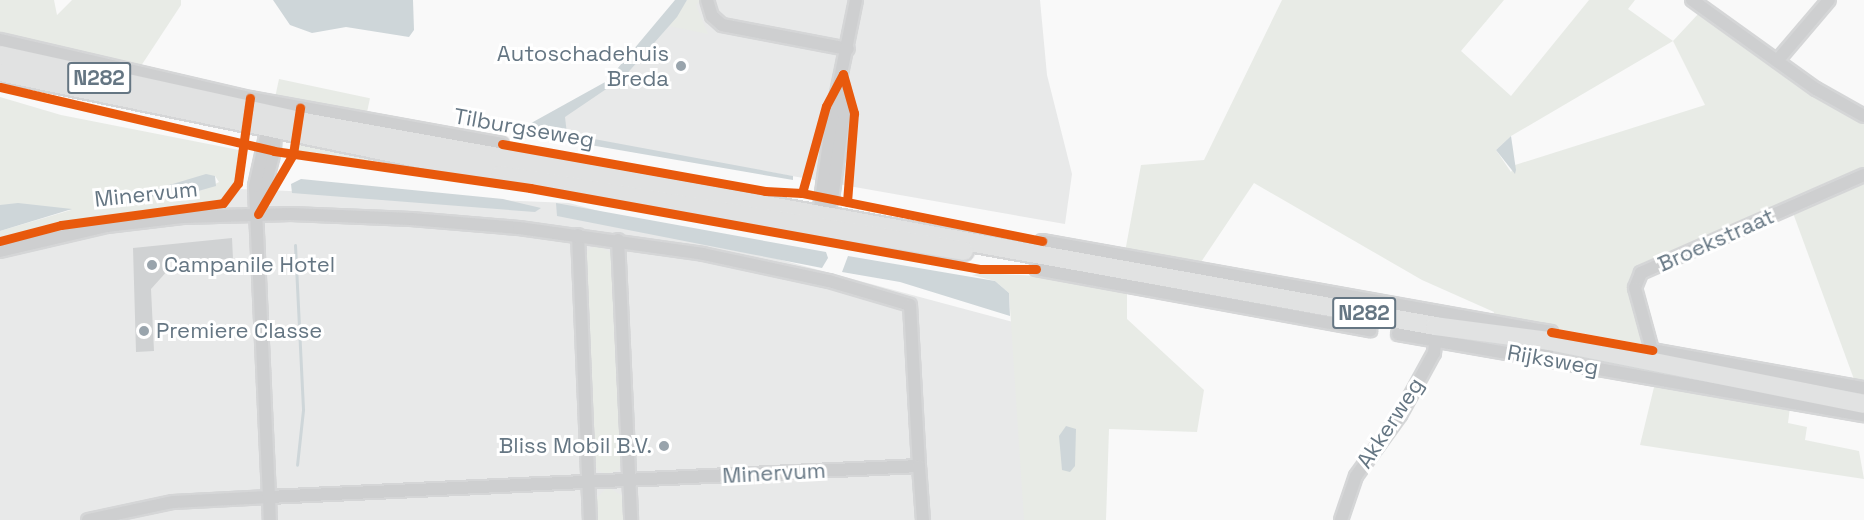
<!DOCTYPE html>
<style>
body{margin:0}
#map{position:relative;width:1864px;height:520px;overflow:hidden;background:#f9f9f9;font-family:"Space Grotesk",sans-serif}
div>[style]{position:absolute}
.built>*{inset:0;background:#e8e9e9}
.green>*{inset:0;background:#e8ebe6;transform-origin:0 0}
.water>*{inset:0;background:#ced6d9}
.stream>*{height:3px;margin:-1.5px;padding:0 1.5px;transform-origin:1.5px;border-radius:1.5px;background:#ced6d9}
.building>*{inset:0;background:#d0d2d3}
.roads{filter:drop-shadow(2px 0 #d5d6d7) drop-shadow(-2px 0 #d5d6d7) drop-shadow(0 2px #d5d6d7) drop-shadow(0 -2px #d5d6d7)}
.minor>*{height:12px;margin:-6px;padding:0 6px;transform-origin:6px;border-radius:6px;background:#cecfd0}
.primary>*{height:18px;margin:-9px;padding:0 9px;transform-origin:9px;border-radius:9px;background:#e1e2e2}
.cycleway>*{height:9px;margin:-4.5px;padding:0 4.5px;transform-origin:4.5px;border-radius:4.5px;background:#e8590c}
.dots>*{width:16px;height:16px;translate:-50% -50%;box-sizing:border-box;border:3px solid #fff;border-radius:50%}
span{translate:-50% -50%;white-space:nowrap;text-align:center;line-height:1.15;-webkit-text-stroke:6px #fff;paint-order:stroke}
.shield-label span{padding:2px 4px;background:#fff;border:2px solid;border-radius:4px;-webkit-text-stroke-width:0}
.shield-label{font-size:21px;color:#657683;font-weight:700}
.poi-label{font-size:22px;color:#657683}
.right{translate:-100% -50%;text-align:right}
.left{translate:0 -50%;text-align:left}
.street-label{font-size:22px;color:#657683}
</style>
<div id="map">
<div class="built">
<div style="clip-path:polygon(687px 0,1040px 0,1047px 75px,1072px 174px,1065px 224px,553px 134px,556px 120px,595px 96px,681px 13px)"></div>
<div style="clip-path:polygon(193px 187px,569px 203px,1013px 322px,1025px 520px,0 520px,0 244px)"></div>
</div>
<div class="green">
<div style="clip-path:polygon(0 0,54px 0,57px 15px,72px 0,181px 0,181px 5px,139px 69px,0 38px)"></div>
<div style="clip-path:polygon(687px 0,701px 0,696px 5px,708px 34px,669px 26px)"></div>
<div style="clip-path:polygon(evenodd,1282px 0,1504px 0,1461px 51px,1511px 96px,1589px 0,1635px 0,1628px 9px,1673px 41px,1699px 13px,1800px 85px,1864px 122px,1864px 175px,1638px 271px,1647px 345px,1493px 317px,1494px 312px,1422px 280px,1254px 183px,1199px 265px,1125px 252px,1141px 165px,1204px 160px,1282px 0,1673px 41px,1705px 105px,1515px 165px,1511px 172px,1496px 150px,1511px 136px,1673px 41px)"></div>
<div style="left:279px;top:79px;width:93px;height:19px;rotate:12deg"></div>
<div style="clip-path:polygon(evenodd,0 97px,61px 115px,239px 150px,235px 184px,217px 204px,68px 222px,0 239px,0 231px,71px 210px,0 205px,0 97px,215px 176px,219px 182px,204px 190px,129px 198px,215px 176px)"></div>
<div style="clip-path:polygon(297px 141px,479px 175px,414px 170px,296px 151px)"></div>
<div style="clip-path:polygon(1864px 182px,1864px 384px,1855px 382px,1793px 213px)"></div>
<div style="clip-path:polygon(597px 245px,613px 254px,623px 453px,619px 470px,607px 474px,598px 471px,592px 460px,584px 264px,587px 251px)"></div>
<div style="clip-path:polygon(982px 273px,1038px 276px,1127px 291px,1127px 319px,1204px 390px,1197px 432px,1109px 429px,1106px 520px,1024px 520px,1009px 293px,995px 281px,972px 275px)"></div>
<div style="clip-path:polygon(1655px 383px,1790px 407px,1788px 423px,1807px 427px,1805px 440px,1859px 451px,1864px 479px,1640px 445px)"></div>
<div style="clip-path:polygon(608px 487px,624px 497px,627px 520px,595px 520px,595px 499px)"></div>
</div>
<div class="water">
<div style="clip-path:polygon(273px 0,413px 0,414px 30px,409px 37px,346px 27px,312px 33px,290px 25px)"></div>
<div style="clip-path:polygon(675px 0,687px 0,677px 17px,624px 77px,565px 117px,567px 134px,793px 176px,793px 180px,532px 135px,521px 141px,524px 127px,607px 81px)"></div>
<div style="clip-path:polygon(1511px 136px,1516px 170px,1515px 174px,1496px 150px)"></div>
<div style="clip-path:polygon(206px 174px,215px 176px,216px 186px,184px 195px,126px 198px)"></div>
<div style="clip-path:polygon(301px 179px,503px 199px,541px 208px,535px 212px,292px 193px,291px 184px)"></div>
<div style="clip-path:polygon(18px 203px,72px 209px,0 231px,0 205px)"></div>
<div style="clip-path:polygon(556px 203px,826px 252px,828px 258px,822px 268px,557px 216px)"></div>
<div style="clip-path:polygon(848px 256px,995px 281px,1009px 293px,1010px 316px,900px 282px,842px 272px)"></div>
<div style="clip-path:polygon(1066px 426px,1076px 429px,1075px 466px,1070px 472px,1062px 470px,1059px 436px)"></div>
</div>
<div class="stream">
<div style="left:295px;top:245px;width:165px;rotate:87.2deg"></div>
<div style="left:303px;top:410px;width:55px;rotate:96.2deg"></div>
</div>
<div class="building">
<div style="clip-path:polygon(232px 238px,233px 259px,169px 261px,169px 269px,151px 289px,154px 351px,136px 352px,133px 248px)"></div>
</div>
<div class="roads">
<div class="minor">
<div style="left:707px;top:0;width:17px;rotate:73deg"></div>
<div style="left:712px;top:16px;width:13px;rotate:42deg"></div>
<div style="left:722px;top:25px;width:128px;rotate:10.8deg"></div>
<div style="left:1692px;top:0;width:153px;rotate:35.7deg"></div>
<div style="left:1816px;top:89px;width:55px;rotate:29.4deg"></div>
<div style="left:0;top:40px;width:257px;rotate:13.1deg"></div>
<div style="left:250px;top:98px;width:256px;rotate:10.3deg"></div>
<div style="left:1777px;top:61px;width:80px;rotate:-49.6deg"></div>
<div style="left:1864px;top:175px;width:244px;rotate:156.3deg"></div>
<div style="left:1641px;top:273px;width:16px;rotate:112deg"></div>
<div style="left:1635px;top:288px;width:64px;rotate:74.7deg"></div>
<div style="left:1652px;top:350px;width:215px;rotate:10.2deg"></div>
<div style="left:259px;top:210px;width:61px;rotate:-75.7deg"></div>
<div style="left:274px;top:151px;width:29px;rotate:-88deg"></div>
<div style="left:818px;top:222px;width:110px;rotate:-82.2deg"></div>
<div style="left:833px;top:113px;width:115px;rotate:-78.5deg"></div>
<div style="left:824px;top:223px;width:25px;rotate:-72deg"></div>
<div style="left:832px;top:199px;width:86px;rotate:-82deg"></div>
<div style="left:844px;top:114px;width:27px;rotate:-92deg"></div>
<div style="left:578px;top:235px;width:285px;rotate:87.6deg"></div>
<div style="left:618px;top:240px;width:280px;rotate:87.3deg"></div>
<div style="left:1042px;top:241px;width:517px;rotate:10.14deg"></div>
<div style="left:1551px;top:332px;width:19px;rotate:102deg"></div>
<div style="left:0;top:251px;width:110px;rotate:-13.2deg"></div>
<div style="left:107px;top:226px;width:76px;rotate:-6.8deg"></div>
<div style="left:182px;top:217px;width:109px;rotate:-1.6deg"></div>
<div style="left:291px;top:214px;width:120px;rotate:2.4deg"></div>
<div style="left:411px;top:219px;width:108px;rotate:4.8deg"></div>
<div style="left:519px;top:228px;width:186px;rotate:8deg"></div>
<div style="left:703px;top:254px;width:129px;rotate:12.1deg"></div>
<div style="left:829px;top:281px;width:84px;rotate:16.5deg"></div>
<div style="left:910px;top:305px;width:161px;rotate:86.8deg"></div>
<div style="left:919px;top:466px;width:651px;rotate:177.27deg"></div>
<div style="left:269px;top:497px;width:23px;rotate:88deg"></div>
<div style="left:1036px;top:269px;width:340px;rotate:10.4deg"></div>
<div style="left:1398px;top:334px;width:473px;rotate:9.9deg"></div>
<div style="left:919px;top:466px;width:54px;rotate:85.8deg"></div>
<div style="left:88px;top:520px;width:87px;rotate:-12deg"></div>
<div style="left:173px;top:502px;width:96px;rotate:-3deg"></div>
<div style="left:269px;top:497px;width:311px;rotate:-92.6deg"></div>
<div style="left:255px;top:186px;width:65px;rotate:-77.5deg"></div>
<div style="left:1341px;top:520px;width:46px;rotate:-71.2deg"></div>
<div style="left:1356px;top:476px;width:75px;rotate:-54.2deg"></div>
<div style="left:1400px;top:415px;width:71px;rotate:-61.3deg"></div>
<div style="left:1434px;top:353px;width:20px;rotate:-84deg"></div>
</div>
<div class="primary">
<div style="left:0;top:55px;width:311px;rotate:12.4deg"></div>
<div style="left:304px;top:122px;width:1149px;rotate:10.22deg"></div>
<div style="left:1435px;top:326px;width:115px;rotate:7.5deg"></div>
<div style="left:1549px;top:341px;width:321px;rotate:11.3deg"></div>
<div style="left:0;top:72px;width:510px;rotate:11.64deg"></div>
<div style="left:500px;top:175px;width:470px;rotate:9.3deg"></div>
</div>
</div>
<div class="cycleway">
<div style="left:843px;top:74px;width:41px;rotate:74.2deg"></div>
<div style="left:854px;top:113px;width:89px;rotate:94.5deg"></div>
<div style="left:0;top:87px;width:281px;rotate:13.1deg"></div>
<div style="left:274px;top:151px;width:259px;rotate:8.2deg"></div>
<div style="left:530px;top:188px;width:458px;rotate:10.2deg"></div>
<div style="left:981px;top:269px;width:55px"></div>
<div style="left:502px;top:144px;width:267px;rotate:10.1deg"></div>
<div style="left:765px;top:191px;width:37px;rotate:3deg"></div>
<div style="left:802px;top:193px;width:245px;rotate:11.3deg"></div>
<div style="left:802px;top:193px;width:90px;rotate:-74.6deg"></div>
<div style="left:826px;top:106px;width:36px;rotate:-62deg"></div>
<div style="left:258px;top:214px;width:69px;rotate:-59.7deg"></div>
<div style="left:293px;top:154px;width:47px;rotate:-81.3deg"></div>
<div style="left:0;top:241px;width:63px;rotate:-14.7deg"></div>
<div style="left:61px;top:225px;width:163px;rotate:-7.7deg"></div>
<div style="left:223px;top:203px;width:25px;rotate:-53deg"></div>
<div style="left:238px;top:183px;width:86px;rotate:-82deg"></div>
<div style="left:1551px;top:332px;width:103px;rotate:10.1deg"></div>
</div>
<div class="dots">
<div style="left:681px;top:66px;background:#99a4ac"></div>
<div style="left:152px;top:265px;background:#99a4ac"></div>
<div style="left:144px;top:331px;background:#99a4ac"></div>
<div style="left:664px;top:446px;background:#99a4ac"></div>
</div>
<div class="shield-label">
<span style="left:99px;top:78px">N282</span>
<span style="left:1364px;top:313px">N282</span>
</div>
<div class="poi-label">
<span class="right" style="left:669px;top:66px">Autoschadehuis<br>Breda</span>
<span class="left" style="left:164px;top:265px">Campanile Hotel</span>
<span class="left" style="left:156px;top:331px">Premiere Classe</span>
<span class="right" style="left:652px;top:446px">Bliss Mobil B.V.</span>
</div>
<div class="street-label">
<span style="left:524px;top:128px;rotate:10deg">Tilburgseweg</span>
<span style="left:146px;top:194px;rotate:-6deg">Minervum</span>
<span style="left:1716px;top:240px;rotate:-24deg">Broekstraat</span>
<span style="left:1553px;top:360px;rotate:10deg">Rijksweg</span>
<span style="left:1390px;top:423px;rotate:-57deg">Akkerweg</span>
<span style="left:774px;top:473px;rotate:-3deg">Minervum</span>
</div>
</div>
